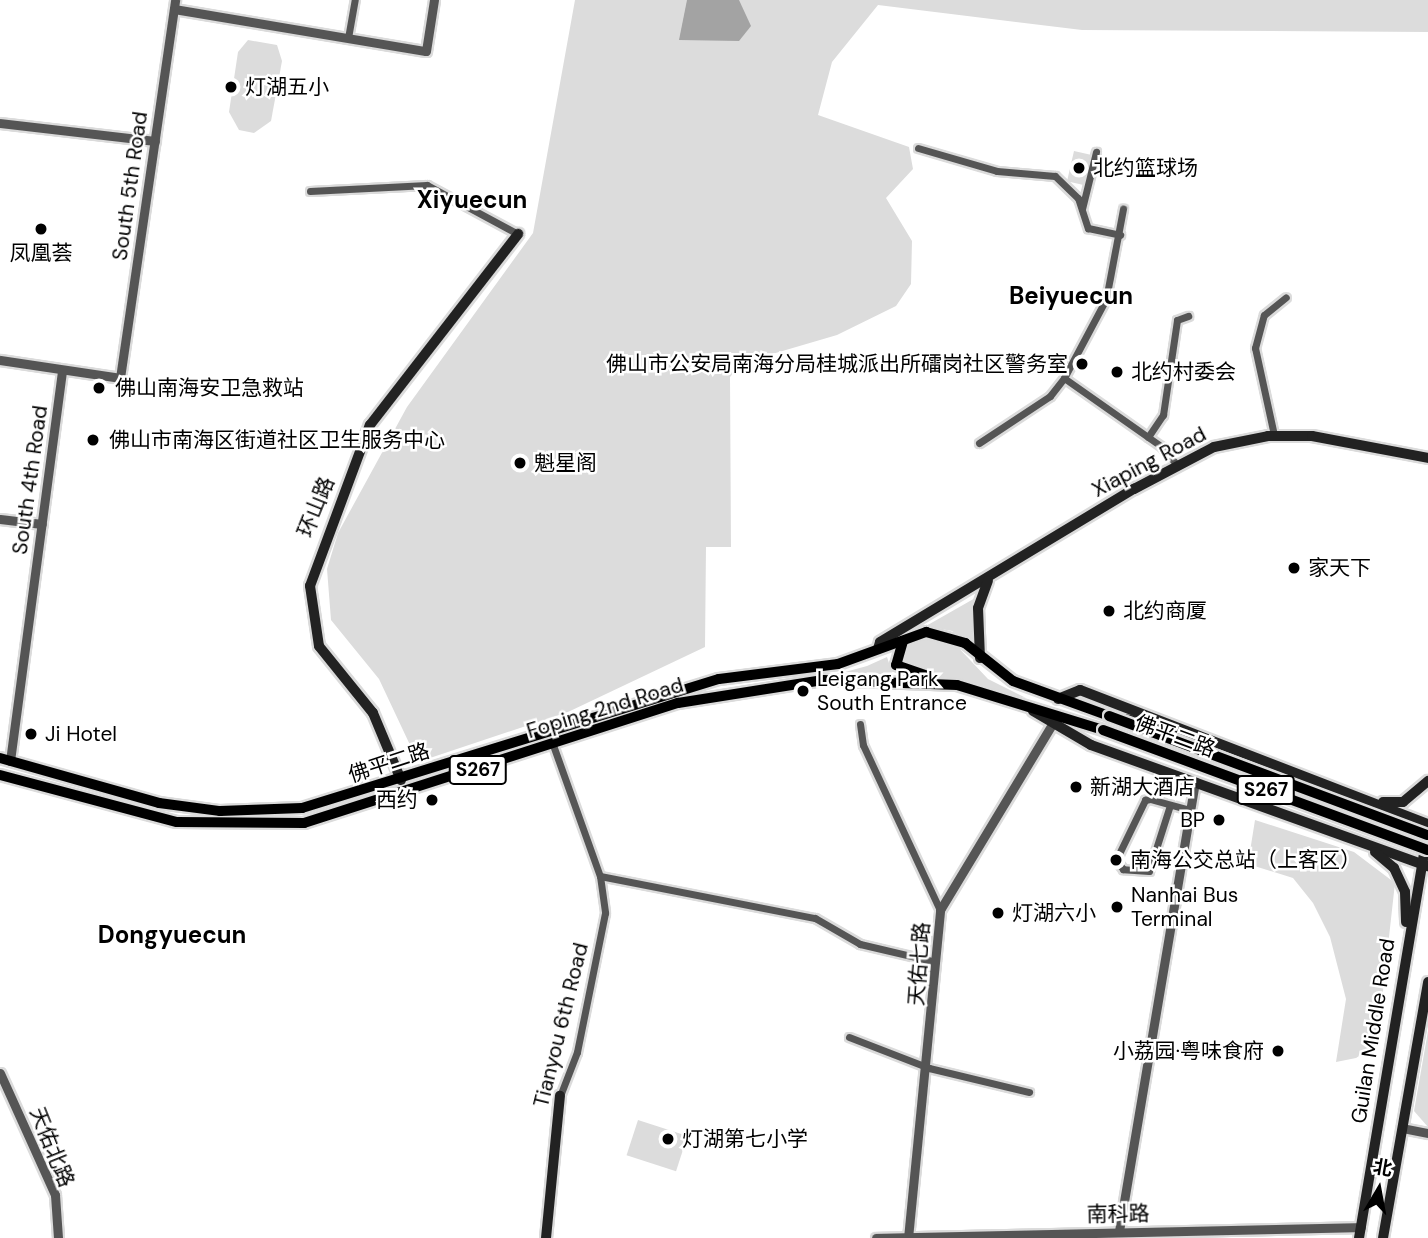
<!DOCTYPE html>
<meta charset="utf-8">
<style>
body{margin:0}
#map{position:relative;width:1428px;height:1238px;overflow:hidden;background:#fff;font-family:"DM Sans","Noto Sans SC",sans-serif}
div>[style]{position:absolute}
.green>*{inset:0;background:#dcdcdc;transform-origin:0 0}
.water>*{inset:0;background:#a3a3a3}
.roads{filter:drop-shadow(2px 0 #dbdbdb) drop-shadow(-2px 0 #dbdbdb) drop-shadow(0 2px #dbdbdb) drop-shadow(0 -2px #dbdbdb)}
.minor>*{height:7px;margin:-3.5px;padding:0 3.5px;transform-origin:3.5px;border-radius:3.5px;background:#555}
.tertiary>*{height:9px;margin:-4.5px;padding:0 4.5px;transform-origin:4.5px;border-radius:4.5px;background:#555}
.secondary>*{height:10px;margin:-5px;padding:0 5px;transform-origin:5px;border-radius:5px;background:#222}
.primary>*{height:10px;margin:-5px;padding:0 5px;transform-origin:5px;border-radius:5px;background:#000}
.bridges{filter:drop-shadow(2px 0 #dbdbdb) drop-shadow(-2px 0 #dbdbdb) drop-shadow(0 2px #dbdbdb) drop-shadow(0 -2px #dbdbdb)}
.primary-bridge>*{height:10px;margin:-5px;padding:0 5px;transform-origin:5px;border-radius:5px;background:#000}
.dots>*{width:19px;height:19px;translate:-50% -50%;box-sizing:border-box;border:4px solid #fff;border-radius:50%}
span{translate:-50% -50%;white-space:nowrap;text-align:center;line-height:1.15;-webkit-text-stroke:5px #fff;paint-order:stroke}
.shield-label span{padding:2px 5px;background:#fff;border:2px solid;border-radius:5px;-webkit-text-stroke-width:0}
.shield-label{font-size:19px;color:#000;font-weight:700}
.poi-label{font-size:21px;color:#000}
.left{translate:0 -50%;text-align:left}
.right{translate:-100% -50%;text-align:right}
.street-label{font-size:21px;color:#000}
.quarter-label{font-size:24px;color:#000;font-weight:700}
.north{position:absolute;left:1344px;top:1154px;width:70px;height:70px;-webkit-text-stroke:5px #fff;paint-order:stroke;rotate:10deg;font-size:19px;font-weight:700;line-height:28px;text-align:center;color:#000}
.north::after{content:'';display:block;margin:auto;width:24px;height:32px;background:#000;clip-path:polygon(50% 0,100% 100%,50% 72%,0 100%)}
</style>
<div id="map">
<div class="green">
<div style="clip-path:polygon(575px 0,1428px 0,1428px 32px,1082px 30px,878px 5px,832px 62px,818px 115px,909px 147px,913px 169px,886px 198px,912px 241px,911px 284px,896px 306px,837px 335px,742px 363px,730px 377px,731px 547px,706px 547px,705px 647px,568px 712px,418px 762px,379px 679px,331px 620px,327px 569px,338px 533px,407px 407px,533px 233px)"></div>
<div style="clip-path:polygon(248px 40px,277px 45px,282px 61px,271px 121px,254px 133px,239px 130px,229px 112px,238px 52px)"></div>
<div style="left:1074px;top:151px;width:17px;height:31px;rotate:13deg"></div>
<div style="clip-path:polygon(977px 597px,976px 646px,952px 631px,926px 626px)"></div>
<div style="clip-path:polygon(929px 636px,954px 643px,988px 679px,1026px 698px,907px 671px,900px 665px,904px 644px)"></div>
<div style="clip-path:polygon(887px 657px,893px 675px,845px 672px,867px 666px)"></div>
<div style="clip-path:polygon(1255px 820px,1354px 852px,1395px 883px,1377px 1045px,1356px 1058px,1336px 1062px,1346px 999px,1330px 937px,1313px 903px,1293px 878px,1248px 864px)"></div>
<div style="clip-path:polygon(1428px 1031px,1428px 1127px,1414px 1111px)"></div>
<div style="left:638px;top:1120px;width:52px;height:37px;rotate:18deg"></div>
</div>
<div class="water">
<div style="clip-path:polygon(687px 0,739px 0,751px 26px,739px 41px,679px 40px)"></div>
</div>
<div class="roads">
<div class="minor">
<div style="left:348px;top:38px;width:39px;rotate:-80deg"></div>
<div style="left:918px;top:148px;width:82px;rotate:16.2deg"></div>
<div style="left:997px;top:171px;width:58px;rotate:4.9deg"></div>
<div style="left:1055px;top:176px;width:32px;rotate:44deg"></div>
<div style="left:1078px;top:198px;width:32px;rotate:72deg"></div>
<div style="left:1088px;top:228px;width:33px;rotate:12deg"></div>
<div style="left:310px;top:191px;width:117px;rotate:-2.9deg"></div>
<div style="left:427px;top:185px;width:103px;rotate:28.3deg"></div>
<div style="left:1082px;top:209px;width:59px;rotate:-76.2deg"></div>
<div style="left:1064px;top:378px;width:120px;rotate:35.1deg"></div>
<div style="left:1162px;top:447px;width:25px;rotate:50deg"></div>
<div style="left:1274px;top:435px;width:89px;rotate:-102.3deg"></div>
<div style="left:1255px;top:348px;width:34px;rotate:-75deg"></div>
<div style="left:1264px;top:315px;width:28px;rotate:-39deg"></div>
<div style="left:1148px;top:437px;width:27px;rotate:-56deg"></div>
<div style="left:1163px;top:415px;width:96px;rotate:-81.6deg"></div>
<div style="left:1177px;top:320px;width:12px;rotate:-20deg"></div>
<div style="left:979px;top:443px;width:85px;rotate:-33.5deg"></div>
<div style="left:1050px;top:396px;width:23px;rotate:-52deg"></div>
<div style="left:1064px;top:378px;width:89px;rotate:-62deg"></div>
<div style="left:1106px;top:299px;width:92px;rotate:-79.3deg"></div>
<div style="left:860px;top:724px;width:21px;rotate:82deg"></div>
<div style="left:863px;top:745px;width:182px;rotate:65deg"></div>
<div style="left:553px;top:745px;width:139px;rotate:70.3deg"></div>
<div style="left:600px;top:876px;width:37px;rotate:82deg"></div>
<div style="left:605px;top:913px;width:142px;rotate:101.4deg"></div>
<div style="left:577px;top:1052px;width:47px;rotate:111.1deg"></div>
<div style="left:1170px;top:805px;width:69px;rotate:107.7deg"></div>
<div style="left:1149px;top:871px;width:26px;rotate:-176deg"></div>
<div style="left:1123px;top:869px;width:11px;rotate:-128deg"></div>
<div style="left:1116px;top:860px;width:67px;rotate:-64.2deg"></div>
<div style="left:1145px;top:800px;width:5px;rotate:-11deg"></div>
<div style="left:1150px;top:799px;width:41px;rotate:15.4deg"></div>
<div style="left:600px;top:876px;width:219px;rotate:11.1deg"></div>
<div style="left:815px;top:918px;width:52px;rotate:30deg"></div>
<div style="left:860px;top:944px;width:78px;rotate:13.3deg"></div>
<div style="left:849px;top:1037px;width:86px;rotate:21.2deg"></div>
<div style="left:929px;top:1068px;width:103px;rotate:13.5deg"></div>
</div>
<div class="tertiary">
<div style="left:174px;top:9px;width:255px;rotate:9.5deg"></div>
<div style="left:426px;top:51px;width:52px;rotate:-81.1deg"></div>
<div style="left:0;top:123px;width:156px;rotate:6.6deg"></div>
<div style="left:0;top:360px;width:121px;rotate:8.5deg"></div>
<div style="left:120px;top:378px;width:382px;rotate:-81.7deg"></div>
<div style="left:0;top:519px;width:42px;rotate:6.8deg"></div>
<div style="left:10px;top:761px;width:393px;rotate:-82.4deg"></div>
<div style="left:0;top:1073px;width:134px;rotate:65.7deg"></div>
<div style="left:55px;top:1195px;width:43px;rotate:86deg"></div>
<div style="left:1402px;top:1128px;width:26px;rotate:11deg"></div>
<div style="left:1119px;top:1231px;width:456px;rotate:-80.4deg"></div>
<div style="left:876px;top:1238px;width:485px;rotate:-1.3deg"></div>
<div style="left:908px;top:1238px;width:330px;rotate:-84.4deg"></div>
<div style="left:940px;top:910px;width:218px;rotate:-58.9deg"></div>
</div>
<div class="secondary">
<div style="left:878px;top:649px;width:7px;rotate:-74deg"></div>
<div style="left:880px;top:642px;width:297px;rotate:-31.1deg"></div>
<div style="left:1134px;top:489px;width:90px;rotate:-27.7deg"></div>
<div style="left:1214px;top:447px;width:55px;rotate:-11.5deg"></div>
<div style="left:1268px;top:436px;width:44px"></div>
<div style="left:1312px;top:436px;width:118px;rotate:10.7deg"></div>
<div style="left:980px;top:658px;width:50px;rotate:-92.3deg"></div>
<div style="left:978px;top:608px;width:29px;rotate:-70deg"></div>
<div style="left:1058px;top:699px;width:24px;rotate:-22deg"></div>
<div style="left:1080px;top:690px;width:373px;rotate:21.1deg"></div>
<div style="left:1033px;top:711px;width:67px;rotate:30.4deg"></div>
<div style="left:1091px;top:745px;width:358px;rotate:19.8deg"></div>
<div style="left:1124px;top:719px;width:36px;rotate:9deg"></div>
<div style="left:401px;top:780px;width:73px;rotate:-112.7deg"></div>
<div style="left:373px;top:713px;width:86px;rotate:-128.9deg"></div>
<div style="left:319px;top:646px;width:61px;rotate:-98.5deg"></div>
<div style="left:310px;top:586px;width:172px;rotate:-69.6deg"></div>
<div style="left:370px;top:425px;width:242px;rotate:-52.2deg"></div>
<div style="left:1383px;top:802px;width:20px"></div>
<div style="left:1403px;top:802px;width:33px;rotate:-40deg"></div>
<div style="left:1375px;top:852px;width:25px;rotate:40deg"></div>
<div style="left:1394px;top:868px;width:26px;rotate:65deg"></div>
<div style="left:1405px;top:892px;width:30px;rotate:88deg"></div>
<div style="left:546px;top:1238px;width:143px;rotate:-84.4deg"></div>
<div style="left:1359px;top:1238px;width:413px;rotate:-80.4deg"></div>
<div style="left:1383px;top:1238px;width:260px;rotate:-80deg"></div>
</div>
<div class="primary">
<div style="left:903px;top:641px;width:25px;rotate:106deg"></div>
<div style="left:896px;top:665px;width:36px;rotate:19deg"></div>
<div style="left:0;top:758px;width:165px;rotate:15.8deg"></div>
<div style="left:159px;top:803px;width:62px;rotate:7.5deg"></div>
<div style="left:220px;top:811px;width:82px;rotate:-2.1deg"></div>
<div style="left:302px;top:808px;width:436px;rotate:-17.2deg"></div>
<div style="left:719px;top:679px;width:120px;rotate:-7.2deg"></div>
<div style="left:838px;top:664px;width:94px;rotate:-20deg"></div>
<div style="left:926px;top:632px;width:41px;rotate:15.8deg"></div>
<div style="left:965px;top:643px;width:61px;rotate:38.4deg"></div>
<div style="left:1013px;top:681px;width:102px;rotate:20deg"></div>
<div style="left:0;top:775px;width:183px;rotate:14.9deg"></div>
<div style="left:177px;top:822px;width:127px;rotate:0.5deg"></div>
<div style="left:304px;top:823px;width:393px;rotate:-17.8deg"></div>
<div style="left:678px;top:703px;width:147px;rotate:-9deg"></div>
<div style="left:823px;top:680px;width:134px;rotate:2.1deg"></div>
<div style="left:957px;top:685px;width:153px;rotate:17.1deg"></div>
</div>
</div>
<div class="bridges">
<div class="primary-bridge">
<div style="left:1109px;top:716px;width:340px;rotate:20.5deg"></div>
<div style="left:1103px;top:730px;width:346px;rotate:20.3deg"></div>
</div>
</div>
<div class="dots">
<div style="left:231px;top:87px;background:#000"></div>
<div style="left:1079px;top:168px;background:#000"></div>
<div style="left:41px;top:229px;background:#000"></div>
<div style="left:1082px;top:364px;background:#000"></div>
<div style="left:1117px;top:372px;background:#000"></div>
<div style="left:99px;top:388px;background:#000"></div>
<div style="left:93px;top:440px;background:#000"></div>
<div style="left:520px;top:463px;background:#000"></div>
<div style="left:1294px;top:568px;background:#000"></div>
<div style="left:1109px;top:611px;background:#000"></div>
<div style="left:803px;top:691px;background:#000"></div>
<div style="left:31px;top:734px;background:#000"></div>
<div style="left:1076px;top:787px;background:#000"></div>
<div style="left:432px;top:800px;background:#000"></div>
<div style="left:1219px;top:820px;background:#000"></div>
<div style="left:1116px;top:860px;background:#000"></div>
<div style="left:1117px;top:907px;background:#000"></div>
<div style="left:998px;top:913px;background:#000"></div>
<div style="left:1278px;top:1051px;background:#000"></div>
<div style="left:668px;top:1139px;background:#000"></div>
</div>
<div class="shield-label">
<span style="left:478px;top:770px">S267</span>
<span style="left:1266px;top:790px">S267</span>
</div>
<div class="poi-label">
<span class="left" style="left:245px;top:87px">灯湖五小</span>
<span class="left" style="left:1093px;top:168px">北约篮球场</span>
<span style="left:41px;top:253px">凤凰荟</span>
<span class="right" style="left:1068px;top:364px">佛山市公安局南海分局桂城派出所礌岗社区警务室</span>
<span class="left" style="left:1131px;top:372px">北约村委会</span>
<span class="left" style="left:115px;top:388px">佛山南海安卫急救站</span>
<span class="left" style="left:109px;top:440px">佛山市南海区街道社区卫生服务中心</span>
<span class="left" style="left:534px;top:463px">魁星阁</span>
<span class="left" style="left:1308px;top:568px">家天下</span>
<span class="left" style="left:1123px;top:611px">北约商厦</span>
<span class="left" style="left:817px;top:691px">Leigang Park<br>South Entrance</span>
<span class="left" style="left:45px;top:734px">Ji Hotel</span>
<span class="left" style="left:1090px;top:787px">新湖大酒店</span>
<span class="right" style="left:418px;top:800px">西约</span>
<span class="right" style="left:1205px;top:820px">BP</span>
<span class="left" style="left:1130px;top:860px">南海公交总站（上客区）</span>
<span class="left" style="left:1131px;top:907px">Nanhai Bus<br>Terminal</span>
<span class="left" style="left:1012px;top:913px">灯湖六小</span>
<span class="right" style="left:1264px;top:1051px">小荔园·粤味食府</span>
<span class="left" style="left:682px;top:1139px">灯湖第七小学</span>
</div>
<div class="street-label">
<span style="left:130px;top:186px;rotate:-82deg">South 5th Road</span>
<span style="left:1149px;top:462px;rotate:-28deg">Xiaping Road</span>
<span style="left:30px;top:480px;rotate:-82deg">South 4th Road</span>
<span style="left:316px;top:507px;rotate:-68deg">环山路</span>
<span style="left:605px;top:708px;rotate:-17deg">Foping 2nd Road</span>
<span style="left:1175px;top:736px;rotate:20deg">佛平二路</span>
<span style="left:389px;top:763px;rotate:-18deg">佛平二路</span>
<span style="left:919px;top:964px;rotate:-86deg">天佑七路</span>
<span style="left:561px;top:1025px;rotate:-76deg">Tianyou 6th Road</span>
<span style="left:1373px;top:1031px;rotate:-81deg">Guilan Middle Road</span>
<span style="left:52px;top:1147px;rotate:68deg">天佑北路</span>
<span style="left:1118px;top:1214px;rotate:-1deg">南科路</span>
</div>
<div class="quarter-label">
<span style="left:472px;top:200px">Xiyuecun</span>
<span style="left:1071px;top:296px">Beiyuecun</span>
<span style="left:172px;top:935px">Dongyuecun</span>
</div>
<div class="north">北</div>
</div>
